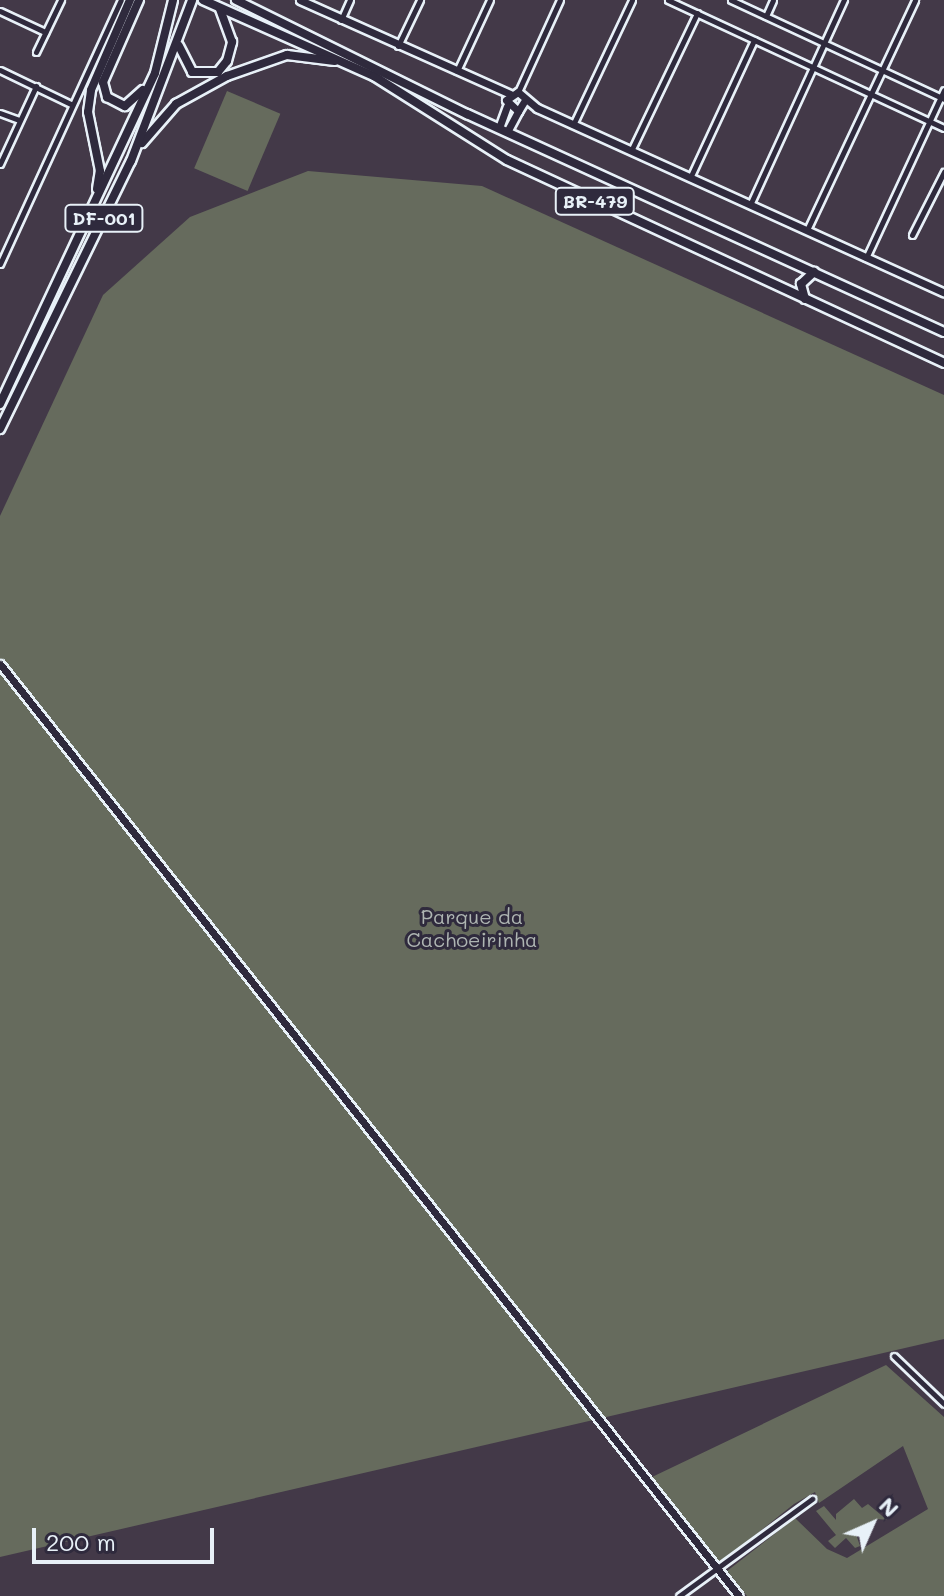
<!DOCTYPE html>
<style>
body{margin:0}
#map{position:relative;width:944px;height:1596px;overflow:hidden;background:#433948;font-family:Mali,sans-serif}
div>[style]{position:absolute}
.green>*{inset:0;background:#666b5d;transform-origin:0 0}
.roads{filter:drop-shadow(2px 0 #e8f1f8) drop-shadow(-2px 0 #e8f1f8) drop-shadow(0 2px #e8f1f8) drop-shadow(0 -2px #e8f1f8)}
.minor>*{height:5px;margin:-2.5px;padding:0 2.5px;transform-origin:2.5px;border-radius:2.5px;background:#2f2a3d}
.tertiary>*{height:7px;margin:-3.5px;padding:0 3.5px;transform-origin:3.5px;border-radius:3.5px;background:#2f2a3d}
.primary>*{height:8px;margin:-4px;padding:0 4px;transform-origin:4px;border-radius:4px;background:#2f2a3d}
span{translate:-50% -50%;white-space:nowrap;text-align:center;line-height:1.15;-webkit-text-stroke:6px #2f2a3d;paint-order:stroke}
.shield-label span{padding:2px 6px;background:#2f2a3d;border:2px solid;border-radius:6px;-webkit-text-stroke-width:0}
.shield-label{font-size:18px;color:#e8f1f8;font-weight:700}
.park-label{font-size:20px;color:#aeb5b2}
.north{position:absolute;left:832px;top:1484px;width:80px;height:80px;-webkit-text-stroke:6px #2f2a3d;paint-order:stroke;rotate:45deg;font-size:22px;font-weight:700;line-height:32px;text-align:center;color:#e8f1f8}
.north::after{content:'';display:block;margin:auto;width:28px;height:36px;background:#e8f1f8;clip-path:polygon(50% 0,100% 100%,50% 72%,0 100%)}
.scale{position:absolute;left:32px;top:1528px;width:182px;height:36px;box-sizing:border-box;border:4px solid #e8f1f8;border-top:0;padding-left:10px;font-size:24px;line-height:28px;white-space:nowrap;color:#e8f1f8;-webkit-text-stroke:6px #2f2a3d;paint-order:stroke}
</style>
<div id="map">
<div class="green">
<div style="left:227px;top:91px;width:58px;height:84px;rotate:23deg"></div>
<div style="clip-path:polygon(308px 171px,482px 186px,944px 395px,944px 1339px,0 1557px,0 516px,103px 295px,190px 217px)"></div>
<div style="clip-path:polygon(886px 1365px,944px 1417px,944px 1596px,747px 1596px,727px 1571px,795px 1518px,827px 1549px,847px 1558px,928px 1509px,903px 1446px,819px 1503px,815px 1492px,794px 1504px,719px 1564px,652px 1477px)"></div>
<div style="clip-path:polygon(854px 1499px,862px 1508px,868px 1504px,887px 1520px,878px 1519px,856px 1534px,860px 1546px,855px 1548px,846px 1538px,835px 1548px,828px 1541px,836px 1535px,816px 1511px,824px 1506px,836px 1520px,836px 1514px)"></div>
</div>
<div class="roads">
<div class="minor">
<div style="left:668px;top:0;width:304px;rotate:24.9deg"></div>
<div style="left:731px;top:0;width:235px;rotate:24.9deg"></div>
<div style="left:0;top:11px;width:50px;rotate:25deg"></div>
<div style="left:766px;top:16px;width:17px;rotate:-66deg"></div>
<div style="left:341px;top:20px;width:22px;rotate:-66deg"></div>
<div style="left:398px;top:46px;width:51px;rotate:-64.4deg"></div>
<div style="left:36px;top:52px;width:58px;rotate:-64.3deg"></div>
<div style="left:0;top:70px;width:79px;rotate:25.6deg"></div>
<div style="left:457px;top:71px;width:78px;rotate:-65.1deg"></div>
<div style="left:518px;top:92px;width:101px;rotate:-65.5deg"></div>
<div style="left:0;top:113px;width:20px;rotate:20deg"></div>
<div style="left:573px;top:125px;width:138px;rotate:-64.7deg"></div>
<div style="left:631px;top:151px;width:153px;rotate:-64.4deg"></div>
<div style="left:0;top:164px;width:86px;rotate:-65.2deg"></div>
<div style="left:690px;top:178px;width:152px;rotate:-65.1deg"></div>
<div style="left:750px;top:205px;width:226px;rotate:-65.4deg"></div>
<div style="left:807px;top:230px;width:254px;rotate:-64.8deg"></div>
<div style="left:912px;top:235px;width:71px;rotate:-63.1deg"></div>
<div style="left:866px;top:258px;width:185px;rotate:-65.1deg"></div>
<div style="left:0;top:264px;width:290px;rotate:-65.4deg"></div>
<div style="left:894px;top:1356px;width:69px;rotate:43.8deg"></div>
<div style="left:679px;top:1596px;width:165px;rotate:-36.1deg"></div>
</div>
<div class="tertiary">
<div style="left:300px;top:0;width:230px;rotate:24.1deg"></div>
<div style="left:525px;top:100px;width:13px;rotate:122deg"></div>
<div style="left:518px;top:111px;width:16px;rotate:-137deg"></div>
<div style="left:506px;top:100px;width:14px;rotate:-34deg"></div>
<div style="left:518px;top:92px;width:25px;rotate:40deg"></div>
<div style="left:537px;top:108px;width:447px;rotate:24.4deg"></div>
<div style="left:499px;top:128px;width:23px;rotate:-70deg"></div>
<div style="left:507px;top:132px;width:24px;rotate:-62deg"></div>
<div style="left:0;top:664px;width:1189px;rotate:51.59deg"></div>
</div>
<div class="primary">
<div style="left:139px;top:0;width:90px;rotate:113.7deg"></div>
<div style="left:103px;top:82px;width:16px;rotate:75deg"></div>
<div style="left:107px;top:97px;width:20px;rotate:27deg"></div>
<div style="left:125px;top:106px;width:24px;rotate:-42deg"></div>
<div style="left:203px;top:0;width:187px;rotate:24deg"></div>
<div style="left:374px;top:76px;width:157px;rotate:32.3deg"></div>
<div style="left:507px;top:160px;width:482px;rotate:24.9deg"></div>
<div style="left:236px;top:0;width:258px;rotate:26.3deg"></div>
<div style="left:467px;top:114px;width:524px;rotate:24.56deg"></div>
<div style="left:179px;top:46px;width:29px;rotate:63deg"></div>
<div style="left:192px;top:72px;width:26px"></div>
<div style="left:218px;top:72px;width:14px;rotate:-51deg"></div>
<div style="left:227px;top:61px;width:20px;rotate:-75deg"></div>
<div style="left:232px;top:42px;width:35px;rotate:-110deg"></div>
<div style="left:142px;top:143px;width:52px;rotate:-48.9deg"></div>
<div style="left:176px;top:104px;width:58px;rotate:-28.8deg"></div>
<div style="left:227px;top:76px;width:64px;rotate:-19.3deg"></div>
<div style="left:287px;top:55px;width:48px;rotate:7.1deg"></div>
<div style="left:97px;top:189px;width:18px;rotate:-81deg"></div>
<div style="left:100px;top:171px;width:60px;rotate:-101.5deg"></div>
<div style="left:88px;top:112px;width:22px;rotate:-82deg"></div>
<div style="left:91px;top:90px;width:98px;rotate:-66.6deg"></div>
<div style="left:805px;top:299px;width:16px;rotate:-105deg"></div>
<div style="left:801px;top:284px;width:18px;rotate:-43deg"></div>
<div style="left:0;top:404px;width:365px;rotate:-64.9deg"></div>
<div style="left:155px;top:73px;width:75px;rotate:-76.1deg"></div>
<div style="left:0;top:429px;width:298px;rotate:-64deg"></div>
<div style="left:131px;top:161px;width:172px;rotate:-69.2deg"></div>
</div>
</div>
<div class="shield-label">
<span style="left:595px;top:201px">BR-479</span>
<span style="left:104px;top:218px">DF-001</span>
</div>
<div class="park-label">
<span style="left:472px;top:928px">Parque da<br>Cachoeirinha</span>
</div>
<div class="north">N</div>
<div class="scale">200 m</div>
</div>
